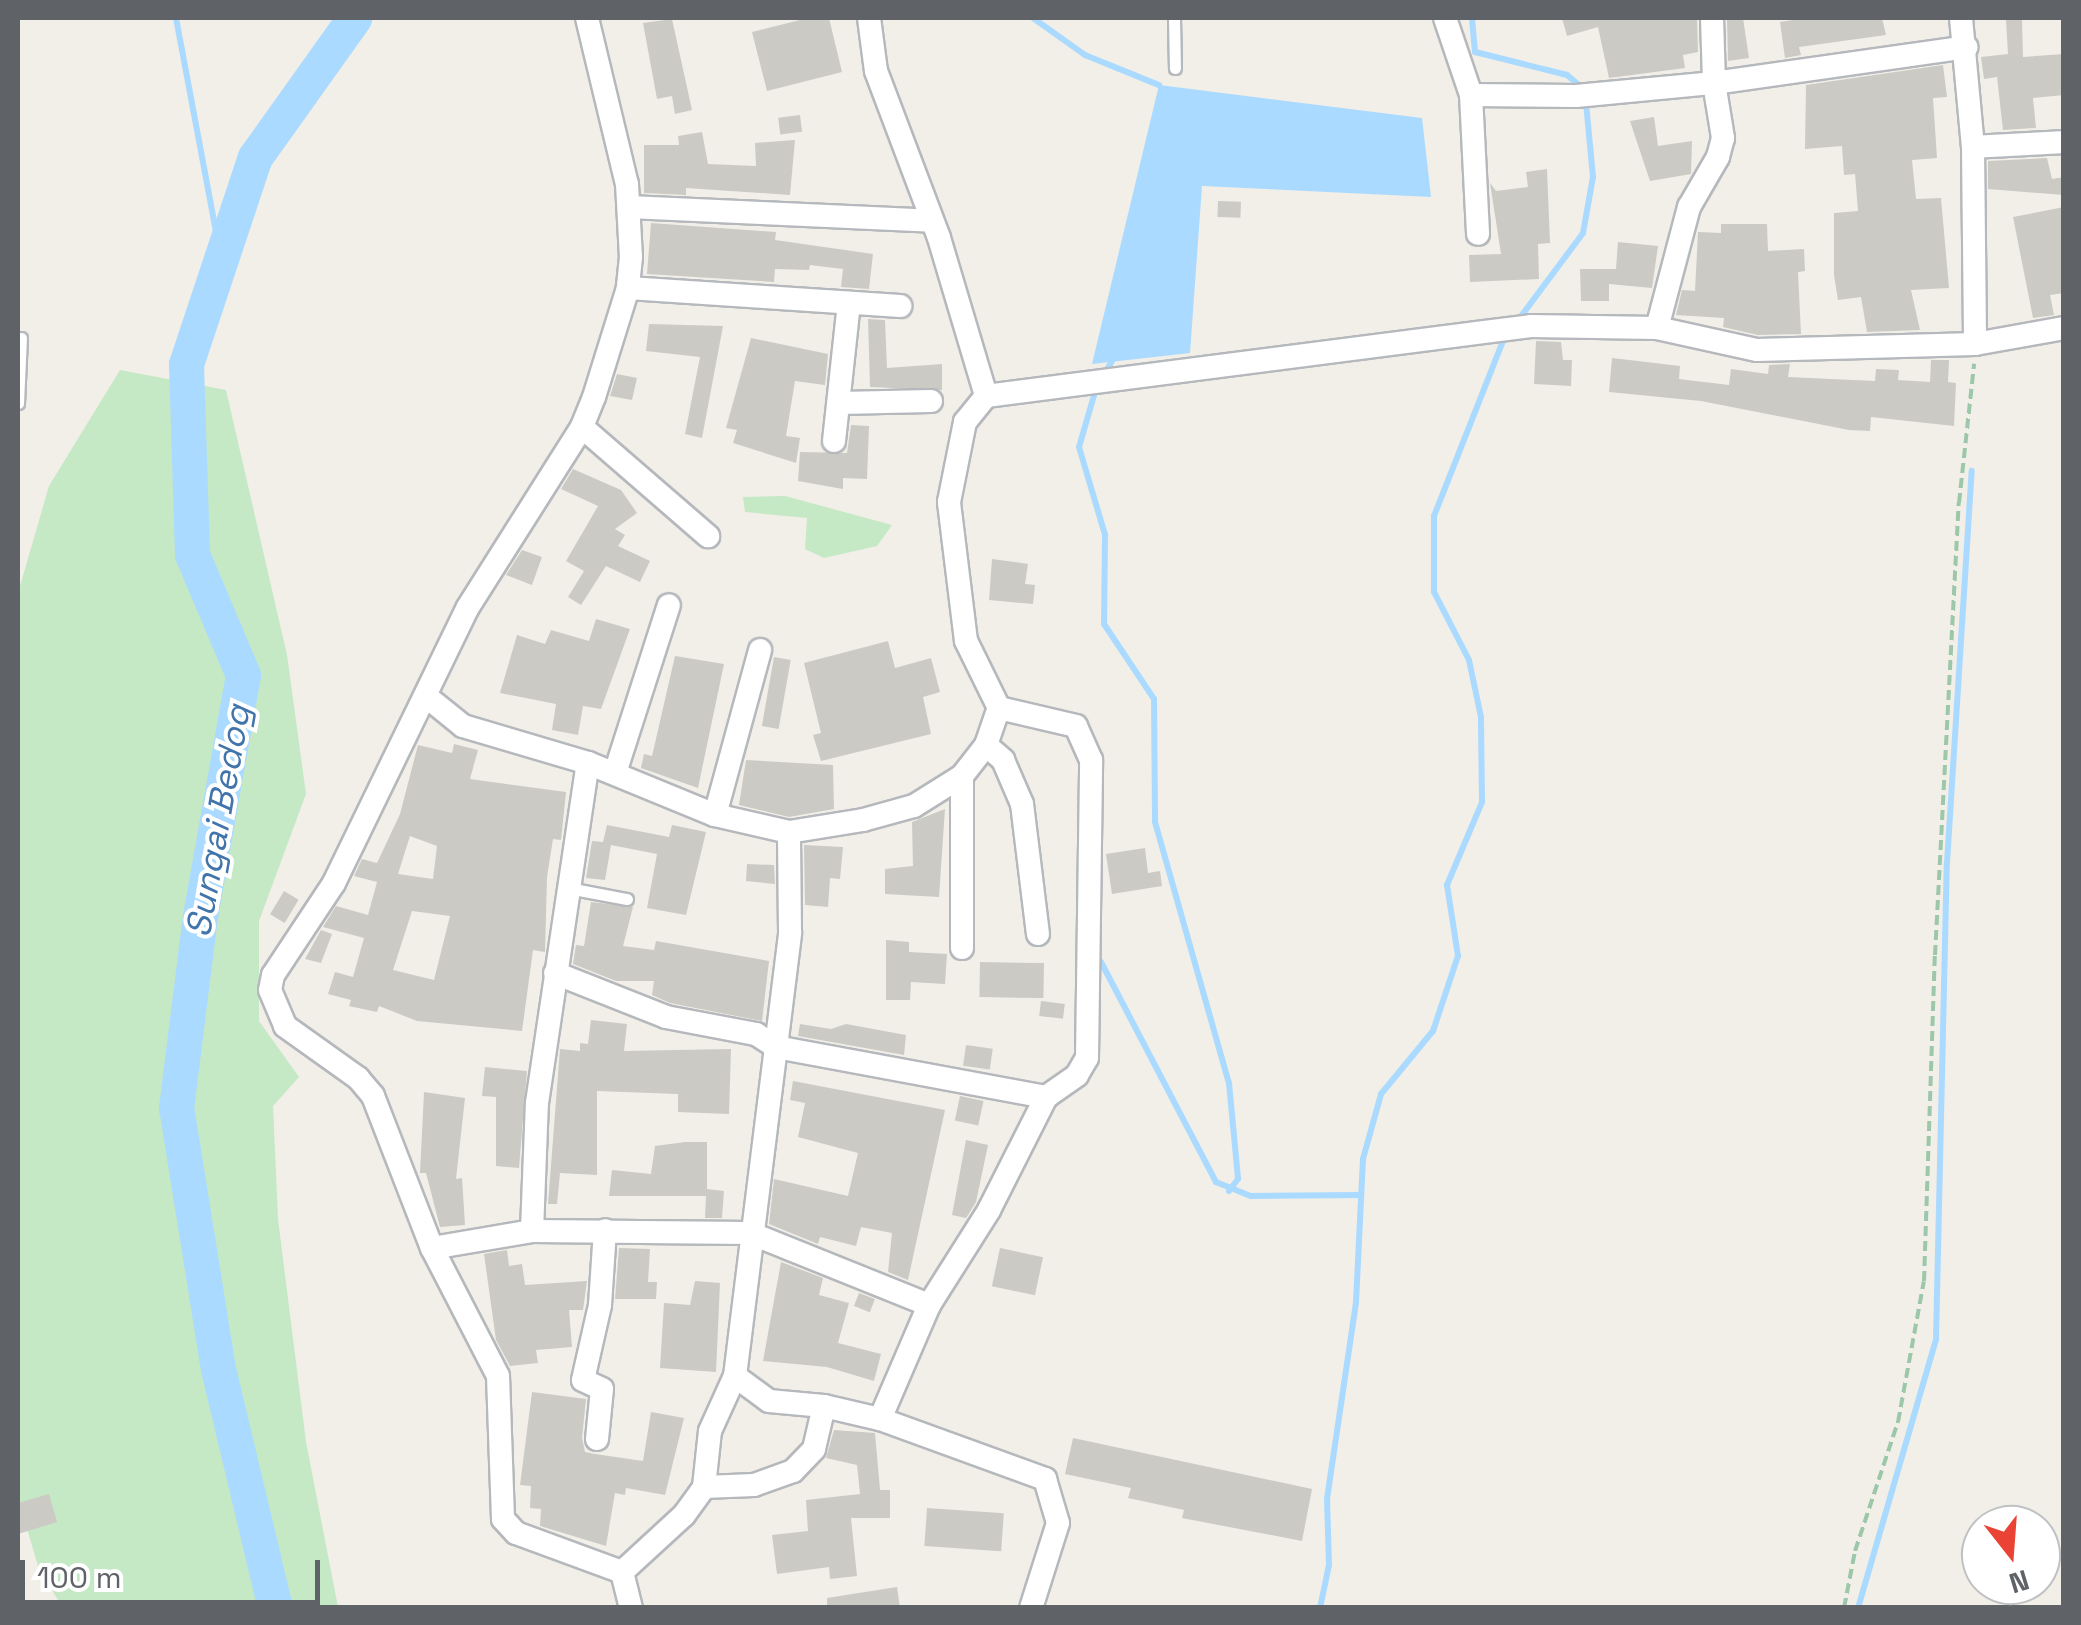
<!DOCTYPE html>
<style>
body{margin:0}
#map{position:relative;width:2081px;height:1625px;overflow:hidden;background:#f1efe8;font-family:"Space Grotesk",sans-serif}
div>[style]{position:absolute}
.green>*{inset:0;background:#c5e8c5}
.water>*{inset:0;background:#aadaff}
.stream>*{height:6px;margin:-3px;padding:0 3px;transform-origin:3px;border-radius:3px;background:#aadaff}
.river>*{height:35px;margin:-17.5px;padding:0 17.5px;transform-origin:17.5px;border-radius:17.5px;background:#aadaff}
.building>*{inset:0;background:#cccac5;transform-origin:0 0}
.path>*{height:4px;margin-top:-2px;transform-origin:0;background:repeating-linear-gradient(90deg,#9cc7a9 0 10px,transparent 0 15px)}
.roads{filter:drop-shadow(2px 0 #b5b8bc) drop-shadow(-2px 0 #b5b8bc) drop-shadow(0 2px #b5b8bc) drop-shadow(0 -2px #b5b8bc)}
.service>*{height:11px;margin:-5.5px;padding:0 5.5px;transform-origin:5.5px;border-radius:5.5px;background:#fff}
.minor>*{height:22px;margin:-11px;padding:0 11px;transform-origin:11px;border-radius:11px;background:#fff}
span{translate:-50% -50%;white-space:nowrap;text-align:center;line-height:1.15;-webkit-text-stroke:8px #fff;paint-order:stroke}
.water-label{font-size:35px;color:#4174aa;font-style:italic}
.frame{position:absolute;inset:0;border:20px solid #5f6368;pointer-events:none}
.north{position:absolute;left:1961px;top:1505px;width:100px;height:100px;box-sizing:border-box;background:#fff;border:2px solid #bfc1c3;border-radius:50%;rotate:163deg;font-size:28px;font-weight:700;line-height:40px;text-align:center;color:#5f6368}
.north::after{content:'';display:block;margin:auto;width:35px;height:45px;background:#ea4335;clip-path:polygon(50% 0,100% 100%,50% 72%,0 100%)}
.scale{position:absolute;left:20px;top:1560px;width:300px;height:45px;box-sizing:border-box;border:5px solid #5f6368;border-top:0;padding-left:12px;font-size:30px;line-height:35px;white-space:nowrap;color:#5f6368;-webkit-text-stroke:8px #fff;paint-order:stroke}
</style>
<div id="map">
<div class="green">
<div style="clip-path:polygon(120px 370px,226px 390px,287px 655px,306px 794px,259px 921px,259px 1021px,299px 1077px,273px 1106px,278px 1219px,306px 1442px,338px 1607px,62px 1607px,38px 1566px,18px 1498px,18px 593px,49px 486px)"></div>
<div style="clip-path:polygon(784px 496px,785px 496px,892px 525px,877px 546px,824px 558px,805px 549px,807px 518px,745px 512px,743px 497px)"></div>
</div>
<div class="water">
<div style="clip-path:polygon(1159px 85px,1422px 118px,1431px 197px,1202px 186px,1190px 353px,1092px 364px)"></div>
</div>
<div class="stream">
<div style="left:176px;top:18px;width:244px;rotate:79.4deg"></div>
<div style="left:1033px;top:18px;width:64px;rotate:35.4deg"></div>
<div style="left:1085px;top:55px;width:80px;rotate:22.1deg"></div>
<div style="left:1472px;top:18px;width:34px;rotate:85deg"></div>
<div style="left:1475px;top:52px;width:95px;rotate:14deg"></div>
<div style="left:1567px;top:75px;width:23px;rotate:40deg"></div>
<div style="left:1519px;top:319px;width:107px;rotate:-53.3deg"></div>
<div style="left:1583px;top:233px;width:57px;rotate:-79.9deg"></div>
<div style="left:1593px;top:177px;width:74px;rotate:-95.4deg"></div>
<div style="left:1106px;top:371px;width:12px;rotate:-59deg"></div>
<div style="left:1095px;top:392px;width:57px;rotate:106.2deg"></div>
<div style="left:1079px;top:447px;width:92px;rotate:73.5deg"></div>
<div style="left:1105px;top:535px;width:89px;rotate:90.6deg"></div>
<div style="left:1104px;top:624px;width:90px;rotate:56.3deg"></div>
<div style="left:1154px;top:699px;width:123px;rotate:89.5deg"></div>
<div style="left:1155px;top:822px;width:271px;rotate:74.2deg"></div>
<div style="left:1229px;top:1083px;width:96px;rotate:84.6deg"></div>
<div style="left:1238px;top:1179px;width:15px;rotate:127deg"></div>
<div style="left:1101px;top:962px;width:248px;rotate:62.4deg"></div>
<div style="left:1216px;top:1182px;width:38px;rotate:22deg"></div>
<div style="left:1251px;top:1196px;width:110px;rotate:-0.5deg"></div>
<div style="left:1320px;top:1608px;width:44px;rotate:-78.2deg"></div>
<div style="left:1329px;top:1565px;width:66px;rotate:-91.7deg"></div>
<div style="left:1327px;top:1499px;width:199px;rotate:-81.6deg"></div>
<div style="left:1356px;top:1302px;width:143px;rotate:-87.2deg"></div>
<div style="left:1363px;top:1159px;width:67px;rotate:-74.5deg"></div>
<div style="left:1381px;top:1094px;width:82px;rotate:-50.5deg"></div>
<div style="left:1433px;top:1031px;width:79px;rotate:-71.6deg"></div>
<div style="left:1458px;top:956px;width:72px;rotate:-98.8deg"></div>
<div style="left:1447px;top:885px;width:90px;rotate:-67.1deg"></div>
<div style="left:1482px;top:802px;width:85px;rotate:-90.7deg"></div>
<div style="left:1481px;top:717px;width:58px;rotate:-101.9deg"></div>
<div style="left:1469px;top:660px;width:76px;rotate:-117.2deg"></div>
<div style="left:1434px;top:592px;width:76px;rotate:-90deg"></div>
<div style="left:1434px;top:516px;width:191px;rotate:-68.5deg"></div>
<div style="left:1858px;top:1608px;width:280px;rotate:-73.8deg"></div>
<div style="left:1936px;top:1339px;width:476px;rotate:-88.7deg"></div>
<div style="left:1947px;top:863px;width:393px;rotate:-86.4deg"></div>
</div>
<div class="river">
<div style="left:275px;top:1608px;width:246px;rotate:-103.4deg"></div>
<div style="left:218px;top:1369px;width:264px;rotate:-99.1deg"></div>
<div style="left:176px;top:1108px;width:193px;rotate:-82.9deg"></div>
<div style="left:200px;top:916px;width:245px;rotate:-79.9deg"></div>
<div style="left:243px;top:675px;width:131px;rotate:-112.9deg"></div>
<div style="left:192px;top:554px;width:190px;rotate:-91.8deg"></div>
<div style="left:186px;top:364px;width:218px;rotate:-71.6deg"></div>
<div style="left:255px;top:157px;width:171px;rotate:-54.5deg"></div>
</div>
<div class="building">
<div style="clip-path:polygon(808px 18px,829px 18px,842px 72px,767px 91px,752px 32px)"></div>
<div style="clip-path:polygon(1562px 18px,1697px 18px,1698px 52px,1683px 55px,1685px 68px,1609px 78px,1598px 27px,1567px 36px)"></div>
<div style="clip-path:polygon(1727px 18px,1743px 18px,1749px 58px,1728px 61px)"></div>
<div style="clip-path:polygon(1805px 18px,1882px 18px,1886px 35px,1799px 47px,1801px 55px,1785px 58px,1780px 22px)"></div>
<div style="clip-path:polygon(672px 19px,692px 110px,675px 114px,672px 96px,657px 99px,643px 23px)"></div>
<div style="clip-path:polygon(2022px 19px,2023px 57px,2064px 54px,2064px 95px,2033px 98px,2036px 128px,2003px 130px,1997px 77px,1984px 79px,1981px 57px,2008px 54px,2006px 20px)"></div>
<div style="clip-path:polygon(1943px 65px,1947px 97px,1933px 98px,1937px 158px,1912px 160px,1916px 199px,1941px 198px,1949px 288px,1911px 290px,1920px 330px,1867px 332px,1861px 297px,1838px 300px,1834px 275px,1834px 213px,1858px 211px,1855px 174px,1844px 175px,1842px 146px,1805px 149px,1806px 85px)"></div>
<div style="left:800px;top:115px;width:17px;height:22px;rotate:83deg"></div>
<div style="clip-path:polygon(1654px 117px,1658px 146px,1692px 141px,1691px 174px,1650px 181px,1630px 121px)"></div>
<div style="clip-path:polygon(702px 132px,708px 164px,756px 166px,755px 143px,795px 140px,790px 195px,686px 188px,686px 195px,644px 193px,644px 145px,679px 145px,678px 136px)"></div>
<div style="clip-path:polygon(2047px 158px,2052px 179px,2064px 177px,2064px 195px,1988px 189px,1988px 161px)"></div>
<div style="clip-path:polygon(1547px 169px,1550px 243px,1538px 244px,1539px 279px,1470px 282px,1469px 255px,1501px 254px,1490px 183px,1496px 191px,1528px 187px,1526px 172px)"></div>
<div style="left:1218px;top:201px;width:23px;height:16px;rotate:2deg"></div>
<div style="clip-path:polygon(2064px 207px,2064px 293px,2050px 295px,2054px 315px,2033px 318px,2013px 217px)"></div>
<div style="clip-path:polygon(651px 223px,776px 232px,775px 240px,873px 254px,869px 289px,841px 287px,843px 269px,810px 265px,809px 270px,775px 269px,774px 282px,647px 274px)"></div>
<div style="clip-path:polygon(1721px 224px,1767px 224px,1768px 251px,1804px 249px,1805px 271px,1798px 272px,1801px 334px,1758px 335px,1723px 327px,1724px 318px,1676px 315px,1682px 290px,1695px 291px,1698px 232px,1721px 233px)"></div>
<div style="clip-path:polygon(1618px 242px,1658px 246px,1652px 288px,1609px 284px,1609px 301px,1581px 301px,1580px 269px,1616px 269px)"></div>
<div style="clip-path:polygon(868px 319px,885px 320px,887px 368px,942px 364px,942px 390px,870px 387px)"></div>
<div style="clip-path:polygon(649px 324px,723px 326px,702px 438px,685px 434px,700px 357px,646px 351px)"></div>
<div style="clip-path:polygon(751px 338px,828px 354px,825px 385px,795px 381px,786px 436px,800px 438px,796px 463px,733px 443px,737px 430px,726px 428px)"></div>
<div style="clip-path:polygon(1536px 341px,1561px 342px,1563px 360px,1572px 360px,1571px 386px,1534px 384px)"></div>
<div style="clip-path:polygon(1612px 358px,1680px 366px,1679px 379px,1729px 385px,1731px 369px,1768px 374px,1769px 365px,1790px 364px,1788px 377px,1875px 381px,1876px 369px,1899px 370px,1898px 380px,1930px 382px,1931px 360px,1949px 360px,1948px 382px,1956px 383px,1954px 426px,1871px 417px,1870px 431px,1849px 430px,1701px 401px,1609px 392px)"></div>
<div style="clip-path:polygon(617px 374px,637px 378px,632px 400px,610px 396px)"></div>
<div style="clip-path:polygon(851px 425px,869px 426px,867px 479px,843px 478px,843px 489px,798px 481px,800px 452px,847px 453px)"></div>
<div style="clip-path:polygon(573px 469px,621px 490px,637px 513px,615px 529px,625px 535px,618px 546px,650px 561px,640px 582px,606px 566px,581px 605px,568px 597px,584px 571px,566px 561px,598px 506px,561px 489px)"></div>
<div style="clip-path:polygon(522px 550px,542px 557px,532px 585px,506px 575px)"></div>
<div style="clip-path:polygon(992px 559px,1028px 564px,1025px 584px,1035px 585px,1033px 604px,989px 600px)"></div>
<div style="clip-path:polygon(596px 619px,630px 629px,601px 709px,583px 706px,578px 735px,552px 730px,556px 704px,500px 693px,517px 635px,545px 644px,551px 630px,589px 641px)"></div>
<div style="clip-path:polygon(888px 641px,895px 668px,931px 658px,940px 692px,923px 697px,931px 734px,821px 761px,813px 735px,821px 733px,804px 663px)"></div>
<div style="clip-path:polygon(675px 656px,724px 664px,698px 788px,641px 768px,644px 754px,652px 756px)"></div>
<div style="left:774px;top:657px;width:17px;height:70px;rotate:10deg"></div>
<div style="clip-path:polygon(evenodd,454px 744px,478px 750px,470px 779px,566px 792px,561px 840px,553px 839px,547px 877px,545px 952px,533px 950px,522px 1031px,417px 1021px,379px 1006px,377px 1012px,349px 1006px,351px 1000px,328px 994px,335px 972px,353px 977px,364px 938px,323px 927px,336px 906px,368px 915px,377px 882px,354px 876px,362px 859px,377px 863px,400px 814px,418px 745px,452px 753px,454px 744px,410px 836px,437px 846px,433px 879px,398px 874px,410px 836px,454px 744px,412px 911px,450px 916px,434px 980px,393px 970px,412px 911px)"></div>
<div style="clip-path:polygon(746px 760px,833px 765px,834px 809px,789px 817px,739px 805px)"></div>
<div style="clip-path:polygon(945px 809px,939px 897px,885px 894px,885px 869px,913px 866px,912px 822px)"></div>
<div style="clip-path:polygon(607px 825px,669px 837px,672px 825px,706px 832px,686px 915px,647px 908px,657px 854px,611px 845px,605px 880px,586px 878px,592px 841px,603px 842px)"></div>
<div style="clip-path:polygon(804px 845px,843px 847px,840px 879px,830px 878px,828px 907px,805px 905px)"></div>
<div style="clip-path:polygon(1145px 848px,1148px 873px,1160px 871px,1162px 886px,1112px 894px,1106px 854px)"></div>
<div style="clip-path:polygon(747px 864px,774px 865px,775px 884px,746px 881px)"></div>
<div style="left:284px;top:891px;width:17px;height:27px;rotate:31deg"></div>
<div style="clip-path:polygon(591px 902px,633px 907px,623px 946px,654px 950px,656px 941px,769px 961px,762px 1021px,670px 1003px,652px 995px,654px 981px,616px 981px,573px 964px,576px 945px,584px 946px)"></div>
<div style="clip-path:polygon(321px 930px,332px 934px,321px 963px,305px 959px)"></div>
<div style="clip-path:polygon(886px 940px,909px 942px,909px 952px,947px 954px,945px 984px,911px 982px,910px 1000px,886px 1000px)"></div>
<div style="left:980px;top:962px;width:64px;height:35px;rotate:1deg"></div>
<div style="left:1041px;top:1001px;width:24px;height:15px;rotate:7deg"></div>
<div style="clip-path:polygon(591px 1020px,627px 1024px,624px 1051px,731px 1049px,729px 1114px,678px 1112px,678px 1094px,597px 1091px,597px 1175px,560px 1173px,557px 1204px,548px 1204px,560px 1049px,580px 1051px,580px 1043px,588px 1044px)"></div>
<div style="clip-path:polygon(800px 1024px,831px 1029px,846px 1024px,906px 1035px,904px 1055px,798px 1036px)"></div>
<div style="left:966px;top:1045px;width:27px;height:21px;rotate:8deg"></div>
<div style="clip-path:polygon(485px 1067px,527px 1071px,519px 1168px,496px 1166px,496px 1097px,482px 1096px)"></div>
<div style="clip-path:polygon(793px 1081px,945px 1110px,908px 1280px,888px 1272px,892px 1233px,861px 1227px,856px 1246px,820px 1237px,818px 1244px,769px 1224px,774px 1179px,848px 1196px,858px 1153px,798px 1137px,805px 1103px,790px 1100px)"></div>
<div style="clip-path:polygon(424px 1092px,465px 1098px,456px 1179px,462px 1178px,465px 1225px,440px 1227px,426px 1173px,420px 1173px)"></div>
<div style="left:960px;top:1096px;width:24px;height:25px;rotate:12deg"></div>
<div style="clip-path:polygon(966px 1140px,988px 1145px,976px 1202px,966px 1218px,952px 1215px)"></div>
<div style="clip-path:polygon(685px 1142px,707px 1142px,707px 1189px,724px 1191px,722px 1218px,705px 1218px,706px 1196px,609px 1196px,612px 1170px,651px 1174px,655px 1146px)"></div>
<div style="clip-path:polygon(619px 1248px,650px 1249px,648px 1282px,657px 1282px,656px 1299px,615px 1299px)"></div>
<div style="left:1000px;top:1248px;width:44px;height:39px;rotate:12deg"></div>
<div style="clip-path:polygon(507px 1250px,509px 1266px,522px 1264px,525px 1285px,587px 1281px,583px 1310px,569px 1310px,572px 1347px,536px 1350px,538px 1363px,510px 1366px,496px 1340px,484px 1254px)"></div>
<div style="clip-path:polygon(781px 1262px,823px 1278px,819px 1295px,849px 1303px,838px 1343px,881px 1354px,874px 1381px,827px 1367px,763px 1361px)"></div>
<div style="clip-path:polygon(695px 1281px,720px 1283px,716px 1372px,660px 1368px,664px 1303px,690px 1305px)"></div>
<div style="left:859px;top:1293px;width:17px;height:14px;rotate:21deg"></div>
<div style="clip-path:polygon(532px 1392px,586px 1399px,582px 1438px,585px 1452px,595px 1454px,643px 1461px,651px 1412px,684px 1418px,665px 1495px,626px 1488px,625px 1495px,615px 1493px,606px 1546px,540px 1526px,541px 1509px,530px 1508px,531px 1486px,520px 1485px)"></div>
<div style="clip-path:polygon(834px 1430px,875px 1433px,880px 1490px,890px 1490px,890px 1518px,851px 1518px,857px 1576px,830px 1579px,829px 1567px,777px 1574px,772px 1535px,808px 1531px,806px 1500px,860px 1494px,857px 1465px,826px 1458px)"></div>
<div style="clip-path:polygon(1073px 1438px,1312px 1489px,1302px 1541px,1182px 1518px,1184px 1510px,1128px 1498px,1131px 1488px,1065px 1474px)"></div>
<div style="clip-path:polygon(49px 1494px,57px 1522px,18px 1534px,18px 1503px)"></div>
<div style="left:927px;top:1508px;width:77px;height:38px;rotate:4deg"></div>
<div style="clip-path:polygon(897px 1587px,900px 1608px,827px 1608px,827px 1598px)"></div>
</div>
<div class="path">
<div style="left:1844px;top:1608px;width:58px;rotate:-79.1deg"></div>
<div style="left:1855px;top:1551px;width:136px;rotate:-71.6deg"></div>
<div style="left:1898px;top:1422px;width:143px;rotate:-79.6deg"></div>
<div style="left:1924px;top:1281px;width:326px;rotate:-88.1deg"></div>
<div style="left:1935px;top:955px;width:453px;rotate:-87deg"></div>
<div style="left:1959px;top:503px;width:140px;rotate:-83.8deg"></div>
</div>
<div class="roads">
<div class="service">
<div style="left:1174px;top:18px;width:50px;rotate:88.9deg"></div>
<div style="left:18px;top:403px;width:65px;rotate:-87.4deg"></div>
<div style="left:568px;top:888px;width:60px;rotate:10.6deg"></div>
</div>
<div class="minor">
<div style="left:587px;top:18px;width:171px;rotate:76.5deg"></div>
<div style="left:627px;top:184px;width:73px;rotate:86.9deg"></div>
<div style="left:631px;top:257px;width:31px;rotate:96deg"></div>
<div style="left:628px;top:288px;width:114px;rotate:107.3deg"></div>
<div style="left:594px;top:397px;width:32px;rotate:112deg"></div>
<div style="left:582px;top:427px;width:215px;rotate:122.3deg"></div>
<div style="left:467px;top:609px;width:305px;rotate:115.9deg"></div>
<div style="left:334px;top:883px;width:110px;rotate:123.5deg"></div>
<div style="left:273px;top:975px;width:15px;rotate:101deg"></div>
<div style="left:270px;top:990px;width:39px;rotate:67deg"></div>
<div style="left:285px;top:1026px;width:90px;rotate:35.5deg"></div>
<div style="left:358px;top:1078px;width:23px;rotate:50deg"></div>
<div style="left:373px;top:1096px;width:163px;rotate:68.8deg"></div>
<div style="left:432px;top:1248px;width:144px;rotate:62.7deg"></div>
<div style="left:498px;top:1376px;width:143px;rotate:88deg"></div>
<div style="left:503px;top:1519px;width:19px;rotate:47deg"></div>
<div style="left:516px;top:1533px;width:113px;rotate:20.2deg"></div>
<div style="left:622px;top:1572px;width:37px;rotate:76deg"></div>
<div style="left:869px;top:18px;width:53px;rotate:82.5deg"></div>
<div style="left:876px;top:71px;width:178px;rotate:69.3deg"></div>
<div style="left:939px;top:238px;width:165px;rotate:73.4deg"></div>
<div style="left:1445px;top:18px;width:81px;rotate:71.3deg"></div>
<div style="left:1471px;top:95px;width:139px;rotate:87.1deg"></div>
<div style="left:1712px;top:18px;width:65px;rotate:88.2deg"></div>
<div style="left:1714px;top:83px;width:255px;rotate:-8.1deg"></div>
<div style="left:1961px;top:18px;width:130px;rotate:84.7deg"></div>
<div style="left:1973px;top:147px;width:197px;rotate:89.4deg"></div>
<div style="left:1471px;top:95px;width:105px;rotate:0.5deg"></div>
<div style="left:1576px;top:96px;width:139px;rotate:-5.4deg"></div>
<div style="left:1714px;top:83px;width:56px;rotate:80.7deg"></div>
<div style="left:1723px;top:138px;width:20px;rotate:105deg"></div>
<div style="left:1718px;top:157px;width:58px;rotate:120.1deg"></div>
<div style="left:1689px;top:207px;width:125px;rotate:104.8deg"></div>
<div style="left:1973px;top:147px;width:91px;rotate:-3.1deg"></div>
<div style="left:629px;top:207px;width:303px;rotate:2.6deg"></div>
<div style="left:628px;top:288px;width:273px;rotate:3.8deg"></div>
<div style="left:839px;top:403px;width:92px;rotate:-1.2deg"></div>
<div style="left:582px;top:427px;width:167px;rotate:40.9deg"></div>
<div style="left:834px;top:441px;width:139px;rotate:-83.8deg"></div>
<div style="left:427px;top:697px;width:46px;rotate:38.9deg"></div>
<div style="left:463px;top:726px;width:130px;rotate:16.5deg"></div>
<div style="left:588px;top:763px;width:137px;rotate:22.3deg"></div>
<div style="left:715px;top:815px;width:76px;rotate:12.9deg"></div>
<div style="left:789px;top:832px;width:75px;rotate:-9.2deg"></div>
<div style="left:863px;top:820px;width:53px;rotate:-15.4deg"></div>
<div style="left:914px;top:806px;width:57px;rotate:-32deg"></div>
<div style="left:962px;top:776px;width:39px;rotate:-52deg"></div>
<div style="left:986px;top:745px;width:39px;rotate:-71deg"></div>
<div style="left:999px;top:708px;width:75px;rotate:-116.2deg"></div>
<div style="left:966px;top:641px;width:140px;rotate:-97deg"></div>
<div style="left:949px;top:502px;width:82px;rotate:-78.7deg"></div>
<div style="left:965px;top:422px;width:33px;rotate:-51deg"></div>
<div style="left:986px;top:396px;width:549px;rotate:-7.32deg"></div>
<div style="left:1531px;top:326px;width:126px;rotate:0.9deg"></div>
<div style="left:1657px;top:328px;width:102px;rotate:12.4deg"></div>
<div style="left:1757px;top:350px;width:218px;rotate:-1.6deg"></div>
<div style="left:1975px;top:344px;width:90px;rotate:-10.2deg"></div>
<div style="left:986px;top:745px;width:23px;rotate:41deg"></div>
<div style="left:1003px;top:760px;width:48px;rotate:66.6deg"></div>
<div style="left:1022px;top:804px;width:131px;rotate:83deg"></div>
<div style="left:615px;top:773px;width:176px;rotate:-72.2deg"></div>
<div style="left:715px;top:815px;width:171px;rotate:-74.7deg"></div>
<div style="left:962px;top:948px;width:172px;rotate:-90deg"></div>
<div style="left:555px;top:973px;width:119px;rotate:21.6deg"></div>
<div style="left:666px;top:1017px;width:92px;rotate:10.7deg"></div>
<div style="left:756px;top:1034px;width:24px;rotate:33deg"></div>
<div style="left:776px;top:1047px;width:275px;rotate:10.5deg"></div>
<div style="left:532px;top:1231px;width:128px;rotate:-87.8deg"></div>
<div style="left:537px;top:1103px;width:344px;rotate:-81.5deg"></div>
<div style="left:432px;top:1248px;width:101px;rotate:-9.6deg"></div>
<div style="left:532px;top:1231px;width:218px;rotate:0.5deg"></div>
<div style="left:750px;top:1233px;width:193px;rotate:21.9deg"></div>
<div style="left:735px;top:1376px;width:42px;rotate:36.3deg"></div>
<div style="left:769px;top:1401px;width:55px;rotate:5.2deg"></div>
<div style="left:880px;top:1419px;width:124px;rotate:-66.7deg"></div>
<div style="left:929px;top:1305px;width:112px;rotate:-57.7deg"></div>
<div style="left:989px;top:1210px;width:127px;rotate:-63.2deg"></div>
<div style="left:1046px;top:1097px;width:38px;rotate:-35deg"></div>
<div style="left:1077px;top:1075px;width:20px;rotate:-60deg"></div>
<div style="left:1087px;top:1058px;width:298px;rotate:-89.2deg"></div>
<div style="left:1091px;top:760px;width:37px;rotate:-114deg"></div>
<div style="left:1076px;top:726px;width:79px;rotate:-166.8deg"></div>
<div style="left:597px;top:1439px;width:50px;rotate:-84.3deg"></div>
<div style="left:602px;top:1389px;width:21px;rotate:-155deg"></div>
<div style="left:583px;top:1380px;width:77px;rotate:-77.2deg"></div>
<div style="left:600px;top:1305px;width:75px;rotate:-86.2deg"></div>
<div style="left:704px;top:1487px;width:56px;rotate:-83.9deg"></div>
<div style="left:710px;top:1431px;width:60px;rotate:-65.6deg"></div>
<div style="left:735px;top:1376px;width:447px;rotate:-82.9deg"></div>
<div style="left:790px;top:932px;width:100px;rotate:-90.6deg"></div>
<div style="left:622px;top:1572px;width:84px;rotate:-42.6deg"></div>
<div style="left:684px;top:1515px;width:34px;rotate:-54deg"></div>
<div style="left:704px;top:1487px;width:50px;rotate:-2.3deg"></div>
<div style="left:754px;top:1485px;width:41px;rotate:-19.7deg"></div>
<div style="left:793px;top:1471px;width:30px;rotate:-46deg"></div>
<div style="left:814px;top:1449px;width:44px;rotate:-76.9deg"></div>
<div style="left:824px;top:1406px;width:57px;rotate:13.1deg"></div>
<div style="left:880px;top:1419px;width:176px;rotate:20deg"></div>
<div style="left:1045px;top:1479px;width:46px;rotate:73.5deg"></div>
<div style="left:1058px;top:1523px;width:89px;rotate:107.6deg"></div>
</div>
</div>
<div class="water-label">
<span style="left:218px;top:821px;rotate:-80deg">Sungai Bedog</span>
</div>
<div class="frame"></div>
<div class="north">N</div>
<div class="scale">100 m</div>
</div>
